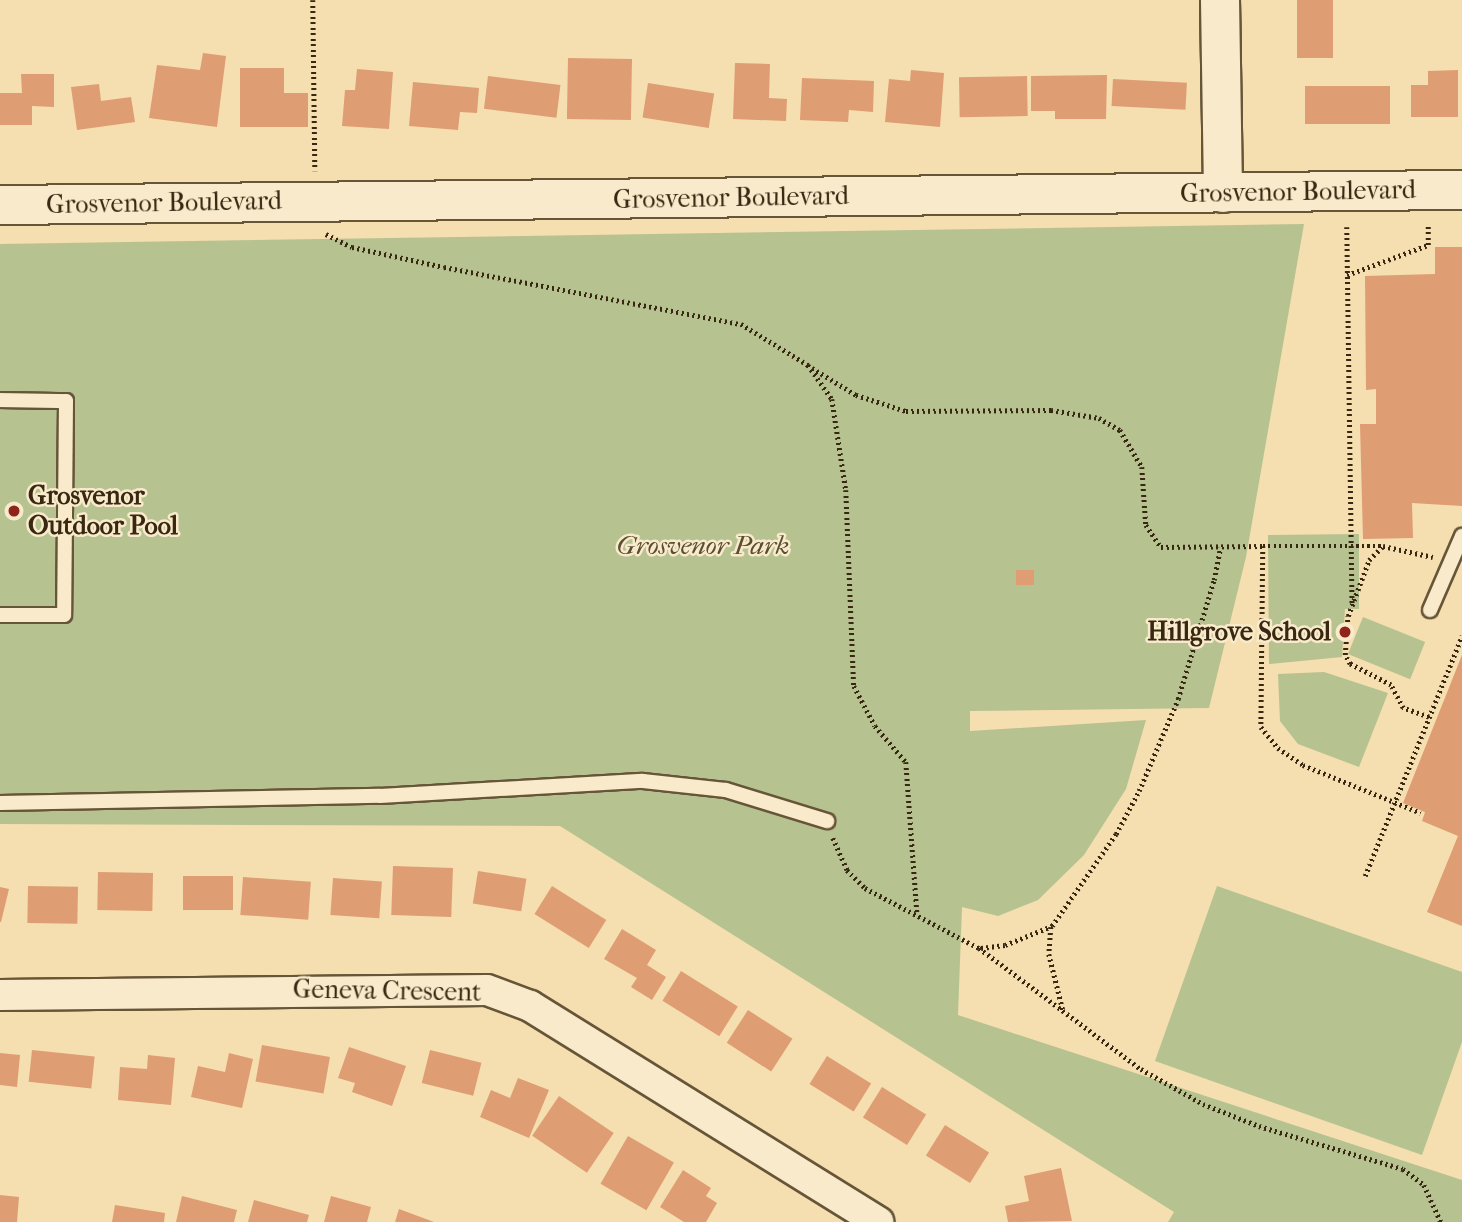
<!DOCTYPE html>
<style>
body{margin:0}
#map{position:relative;width:1462px;height:1222px;overflow:hidden;background:#f5deaf;font-family:"IM FELL French Canon",serif}
div>[style]{position:absolute}
.green>*{inset:0;background:#b6c290;transform-origin:0 0}
.building>*{inset:0;background:#df9d73;transform-origin:0 0}
.path>*{height:4.5px;margin-top:-2.25px;transform-origin:0;background:repeating-linear-gradient(90deg,#382711 0 2px,transparent 0 5.5px)}
.roads{filter:drop-shadow(2px 0 #675538) drop-shadow(-2px 0 #675538) drop-shadow(0 2px #675538) drop-shadow(0 -2px #675538)}
.lane>*{height:14px;margin:-7px;padding:0 7px;transform-origin:7px;border-radius:7px;background:#f8eacb}
.street>*{height:30px;margin:-15px;padding:0 15px;transform-origin:15px;border-radius:15px;background:#f8eacb}
.secondary>*{height:38px;margin:-19px;padding:0 19px;transform-origin:19px;border-radius:19px;background:#f8eacb}
.dots>*{width:19px;height:19px;translate:-50% -50%;box-sizing:border-box;border:4px solid #f8eacb;border-radius:50%}
span{translate:-50% -50%;white-space:nowrap;text-align:center;line-height:1.15;-webkit-text-stroke:5px #f8eacb;paint-order:stroke}
.street-label{font-size:26px;color:#382711}
.poi-label{font-size:26px;color:#382711;font-weight:700}
.left{translate:0 -50%;text-align:left}
.right{translate:-100% -50%;text-align:right}
.park-label{font-size:26px;color:#584e31;font-style:italic}
</style>
<div id="map">
<div class="green">
<div style="clip-path:polygon(1304px 224px,1246px 557px,1209px 708px,970px 711px,970px 731px,1146px 720px,1126px 789px,1084px 855px,1038px 900px,998px 916px,962px 907px,958px 1015px,1462px 1180px,1462px 1222px,1168px 1222px,1174px 1212px,560px 826px,0 824px,0 244px)"></div>
<div style="clip-path:polygon(1359px 534px,1359px 609px,1345px 609px,1342px 657px,1269px 664px,1268px 535px)"></div>
<div style="left:1363px;top:617px;width:67px;height:40px;rotate:22deg"></div>
<div style="clip-path:polygon(1324px 672px,1388px 693px,1359px 767px,1298px 744px,1280px 721px,1278px 674px)"></div>
<div style="clip-path:polygon(1217px 886px,1462px 972px,1462px 1042px,1422px 1155px,1155px 1061px)"></div>
</div>
<div class="building">
<div style="left:1297px;top:0;width:36px;height:58px"></div>
<div style="clip-path:polygon(203px 53px,226px 56px,217px 127px,149px 118px,157px 65px,200px 70px)"></div>
<div style="left:568px;top:58px;width:64px;height:61px;rotate:1deg"></div>
<div style="clip-path:polygon(735px 63px,770px 64px,769px 98px,787px 99px,786px 121px,733px 119px)"></div>
<div style="clip-path:polygon(240px 68px,284px 68px,284px 93px,308px 93px,308px 127px,240px 127px)"></div>
<div style="clip-path:polygon(357px 69px,393px 72px,389px 129px,342px 126px,345px 90px,355px 90px)"></div>
<div style="clip-path:polygon(911px 70px,944px 73px,940px 127px,885px 122px,889px 79px,910px 81px)"></div>
<div style="clip-path:polygon(1458px 70px,1458px 117px,1411px 117px,1411px 85px,1428px 85px,1428px 71px)"></div>
<div style="clip-path:polygon(21px 74px,54px 74px,54px 107px,32px 106px,32px 125px,0 125px,0 93px,22px 93px)"></div>
<div style="clip-path:polygon(1107px 75px,1106px 119px,1055px 119px,1055px 111px,1031px 111px,1031px 76px)"></div>
<div style="left:488px;top:76px;width:73px;height:33px;rotate:7deg"></div>
<div style="left:1027px;top:76px;width:40px;height:68px;rotate:89deg"></div>
<div style="clip-path:polygon(802px 78px,874px 81px,873px 112px,849px 110px,848px 122px,800px 120px)"></div>
<div style="left:1113px;top:79px;width:74px;height:27px;rotate:3deg"></div>
<div style="clip-path:polygon(413px 82px,479px 88px,477px 113px,460px 112px,458px 130px,409px 126px)"></div>
<div style="left:648px;top:83px;width:67px;height:35px;rotate:9deg"></div>
<div style="clip-path:polygon(99px 84px,101px 101px,131px 97px,135px 122px,77px 130px,71px 87px)"></div>
<div style="left:1390px;top:86px;width:38px;height:85px;rotate:90deg"></div>
<div style="clip-path:polygon(1435px 247px,1462px 247px,1462px 506px,1412px 503px,1413px 538px,1363px 539px,1360px 424px,1376px 424px,1376px 389px,1366px 390px,1365px 276px,1435px 274px)"></div>
<div style="left:1016px;top:570px;width:18px;height:15px"></div>
<div style="clip-path:polygon(1462px 655px,1462px 926px,1427px 912px,1458px 836px,1422px 821px,1425px 812px,1403px 803px)"></div>
<div style="left:393px;top:866px;width:60px;height:49px;rotate:2deg"></div>
<div style="left:478px;top:871px;width:49px;height:33px;rotate:9deg"></div>
<div style="left:98px;top:872px;width:55px;height:38px;rotate:1deg"></div>
<div style="left:233px;top:876px;width:34px;height:50px;rotate:90deg"></div>
<div style="left:243px;top:877px;width:68px;height:38px;rotate:4deg"></div>
<div style="left:333px;top:878px;width:49px;height:37px;rotate:4deg"></div>
<div style="left:28px;top:886px;width:50px;height:37px;rotate:1deg"></div>
<div style="left:552px;top:886px;width:64px;height:33px;rotate:32deg"></div>
<div style="clip-path:polygon(0 887px,9px 889px,1px 922px,0 922px)"></div>
<div style="clip-path:polygon(622px 929px,656px 950px,647px 965px,666px 977px,652px 1000px,631px 987px,637px 978px,604px 959px)"></div>
<div style="left:681px;top:971px;width:67px;height:35px;rotate:32deg"></div>
<div style="left:748px;top:1010px;width:53px;height:39px;rotate:33deg"></div>
<div style="left:262px;top:1045px;width:69px;height:37px;rotate:10deg"></div>
<div style="clip-path:polygon(349px 1047px,406px 1066px,392px 1106px,352px 1092px,355px 1083px,338px 1078px)"></div>
<div style="left:32px;top:1050px;width:63px;height:32px;rotate:6deg"></div>
<div style="left:430px;top:1050px;width:53px;height:34px;rotate:14deg"></div>
<div style="clip-path:polygon(0 1053px,20px 1055px,17px 1087px,0 1085px)"></div>
<div style="clip-path:polygon(229px 1053px,253px 1059px,242px 1108px,191px 1097px,198px 1066px,225px 1072px)"></div>
<div style="clip-path:polygon(148px 1055px,175px 1058px,171px 1105px,118px 1100px,120px 1067px,147px 1069px)"></div>
<div style="left:827px;top:1056px;width:52px;height:33px;rotate:32deg"></div>
<div style="clip-path:polygon(518px 1078px,549px 1090px,529px 1138px,480px 1117px,491px 1090px,510px 1098px)"></div>
<div style="left:882px;top:1087px;width:52px;height:36px;rotate:32deg"></div>
<div style="left:559px;top:1096px;width:66px;height:48px;rotate:34deg"></div>
<div style="left:945px;top:1125px;width:52px;height:36px;rotate:32deg"></div>
<div style="left:628px;top:1136px;width:53px;height:55px;rotate:30deg"></div>
<div style="clip-path:polygon(1061px 1168px,1072px 1221px,1008px 1222px,1005px 1206px,1029px 1201px,1024px 1176px)"></div>
<div style="clip-path:polygon(683px 1170px,711px 1188px,706px 1196px,717px 1203px,706px 1222px,684px 1222px,660px 1207px)"></div>
<div style="clip-path:polygon(0 1195px,19px 1197px,17px 1222px,0 1222px)"></div>
<div style="clip-path:polygon(182px 1196px,237px 1210px,234px 1222px,176px 1222px)"></div>
<div style="clip-path:polygon(331px 1196px,371px 1207px,367px 1222px,324px 1222px)"></div>
<div style="clip-path:polygon(254px 1200px,309px 1215px,307px 1222px,248px 1222px)"></div>
<div style="clip-path:polygon(115px 1205px,165px 1213px,164px 1222px,112px 1222px)"></div>
<div style="clip-path:polygon(399px 1209px,434px 1222px,395px 1222px)"></div>
</div>
<div class="path">
<div style="left:313px;top:0;width:171px;rotate:89.3deg"></div>
<div style="left:1347px;top:227px;width:378px;rotate:89.2deg"></div>
<div style="left:326px;top:234px;width:29px;rotate:27deg"></div>
<div style="left:352px;top:247px;width:94px;rotate:12.3deg"></div>
<div style="left:444px;top:267px;width:302px;rotate:10.9deg"></div>
<div style="left:741px;top:324px;width:79px;rotate:31.5deg"></div>
<div style="left:808px;top:365px;width:42px;rotate:54.8deg"></div>
<div style="left:832px;top:399px;width:92px;rotate:81.3deg"></div>
<div style="left:846px;top:490px;width:196px;rotate:87.7deg"></div>
<div style="left:854px;top:686px;width:45px;rotate:62.3deg"></div>
<div style="left:875px;top:726px;width:48px;rotate:49.3deg"></div>
<div style="left:906px;top:762px;width:151px;rotate:85.8deg"></div>
<div style="left:1347px;top:275px;width:86px;rotate:-20.3deg"></div>
<div style="left:1428px;top:245px;width:20px;rotate:-90deg"></div>
<div style="left:812px;top:368px;width:52px;rotate:31.5deg"></div>
<div style="left:856px;top:395px;width:52px;rotate:17.7deg"></div>
<div style="left:906px;top:411px;width:145px;rotate:-0.4deg"></div>
<div style="left:1051px;top:410px;width:49px;rotate:9.5deg"></div>
<div style="left:1099px;top:418px;width:24px;rotate:30deg"></div>
<div style="left:1120px;top:430px;width:43px;rotate:59.3deg"></div>
<div style="left:1142px;top:467px;width:58px;rotate:86.1deg"></div>
<div style="left:1146px;top:525px;width:27px;rotate:56deg"></div>
<div style="left:1161px;top:547px;width:102px;rotate:-0.6deg"></div>
<div style="left:1263px;top:546px;width:181px;rotate:90.6deg"></div>
<div style="left:1261px;top:727px;width:27px;rotate:51deg"></div>
<div style="left:1278px;top:748px;width:30px;rotate:34deg"></div>
<div style="left:1303px;top:765px;width:127px;rotate:22.1deg"></div>
<div style="left:1263px;top:546px;width:118px"></div>
<div style="left:1429px;top:717px;width:28px;rotate:-161deg"></div>
<div style="left:1403px;top:708px;width:26px;rotate:-118deg"></div>
<div style="left:1391px;top:685px;width:46px;rotate:-152.9deg"></div>
<div style="left:1350px;top:664px;width:10px;rotate:-119deg"></div>
<div style="left:1345px;top:655px;width:39px;rotate:-86deg"></div>
<div style="left:1348px;top:616px;width:60px;rotate:-69.4deg"></div>
<div style="left:1369px;top:560px;width:20px;rotate:-45deg"></div>
<div style="left:1383px;top:546px;width:51px;rotate:12.4deg"></div>
<div style="left:833px;top:838px;width:35px;rotate:66deg"></div>
<div style="left:847px;top:870px;width:25px;rotate:45deg"></div>
<div style="left:865px;top:888px;width:129px;rotate:27.8deg"></div>
<div style="left:979px;top:948px;width:202px;rotate:36.8deg"></div>
<div style="left:1141px;top:1069px;width:71px;rotate:29.4deg"></div>
<div style="left:1203px;top:1104px;width:60px;rotate:21.4deg"></div>
<div style="left:1259px;top:1126px;width:150px;rotate:16.6deg"></div>
<div style="left:1403px;top:1169px;width:26px;rotate:37deg"></div>
<div style="left:1424px;top:1185px;width:41px;rotate:65.3deg"></div>
<div style="left:1365px;top:876px;width:259px;rotate:-68deg"></div>
<div style="left:1051px;top:927px;width:27px;rotate:94deg"></div>
<div style="left:1049px;top:954px;width:58px;rotate:76deg"></div>
<div style="left:981px;top:948px;width:24px;rotate:-7deg"></div>
<div style="left:1005px;top:945px;width:51px;rotate:-22deg"></div>
<div style="left:1052px;top:926px;width:112px;rotate:-55.2deg"></div>
<div style="left:1116px;top:834px;width:49px;rotate:-61.9deg"></div>
<div style="left:1139px;top:791px;width:100px;rotate:-67deg"></div>
<div style="left:1178px;top:699px;width:124px;rotate:-73.2deg"></div>
<div style="left:1214px;top:580px;width:33px;rotate:-79deg"></div>
</div>
<div class="roads">
<div class="lane">
<div style="left:0;top:400px;width:66px;rotate:0.9deg"></div>
<div style="left:66px;top:401px;width:214px;rotate:90.5deg"></div>
<div style="left:64px;top:615px;width:64px;rotate:180deg"></div>
<div style="left:1430px;top:610px;width:81px;rotate:-66.6deg"></div>
<div style="left:0;top:803px;width:380px;rotate:-1.1deg"></div>
<div style="left:380px;top:796px;width:263px;rotate:-3.3deg"></div>
<div style="left:643px;top:781px;width:83px;rotate:6.2deg"></div>
<div style="left:726px;top:790px;width:106px;rotate:17.1deg"></div>
</div>
<div class="street">
<div style="left:0;top:995px;width:487px;rotate:-0.6deg"></div>
<div style="left:487px;top:990px;width:46px;rotate:20.4deg"></div>
<div style="left:530px;top:1006px;width:410px;rotate:31.8deg"></div>
</div>
<div class="secondary">
<div style="left:1220px;top:0;width:193px;rotate:89.1deg"></div>
<div style="left:0;top:205px;width:1462px;rotate:-0.59deg"></div>
</div>
</div>
<div class="dots">
<div style="left:14px;top:511px;background:#8f2418"></div>
<div style="left:1345px;top:632px;background:#8f2418"></div>
</div>
<div class="street-label">
<span style="left:1298px;top:192px;rotate:-1deg">Grosvenor Boulevard</span>
<span style="left:731px;top:198px;rotate:-1deg">Grosvenor Boulevard</span>
<span style="left:164px;top:203px;rotate:-1deg">Grosvenor Boulevard</span>
<span style="left:387px;top:991px;rotate:1deg">Geneva Crescent</span>
</div>
<div class="poi-label">
<span class="left" style="left:28px;top:511px">Grosvenor<br>Outdoor Pool</span>
<span class="right" style="left:1331px;top:632px">Hillgrove School</span>
</div>
<div class="park-label">
<span style="left:703px;top:546px">Grosvenor Park</span>
</div>
</div>
